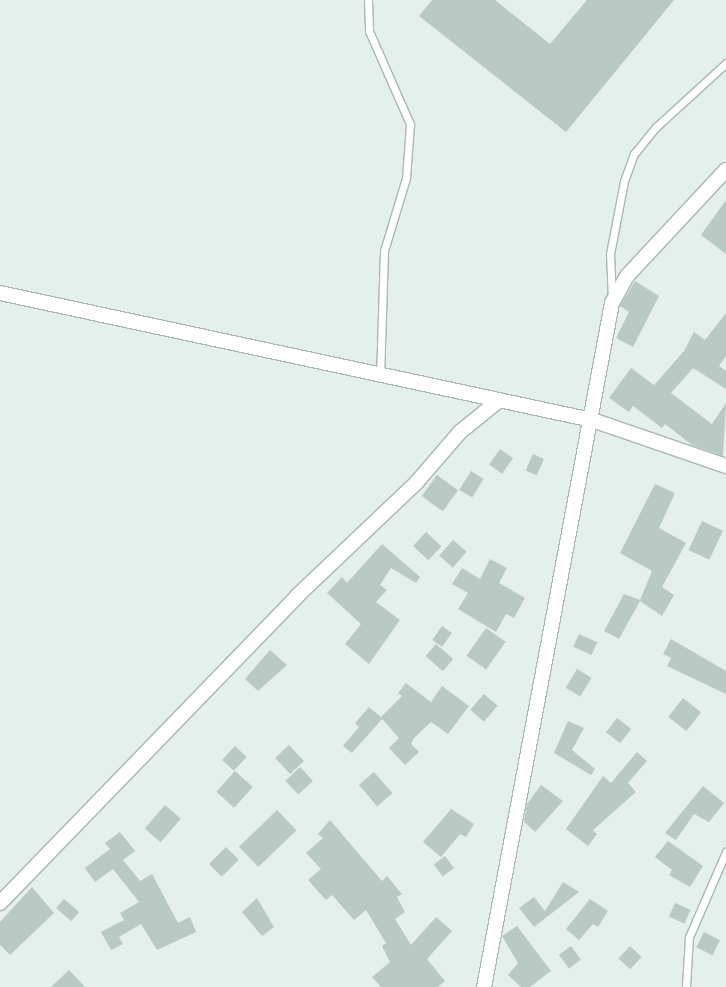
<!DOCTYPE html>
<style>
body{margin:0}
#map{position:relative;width:726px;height:987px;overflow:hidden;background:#e5efeb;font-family:Jost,sans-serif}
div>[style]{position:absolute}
.building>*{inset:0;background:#b9cac4;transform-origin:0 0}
.roads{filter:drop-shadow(1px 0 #a7b8b3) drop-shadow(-1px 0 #a7b8b3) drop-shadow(0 1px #a7b8b3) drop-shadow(0 -1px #a7b8b3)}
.service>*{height:7px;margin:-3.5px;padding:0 3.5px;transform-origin:3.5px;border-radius:3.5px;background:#fff}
.minor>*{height:14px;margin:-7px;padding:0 7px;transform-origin:7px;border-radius:7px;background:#fff}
span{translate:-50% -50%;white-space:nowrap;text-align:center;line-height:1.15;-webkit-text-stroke:4px #f6fbf8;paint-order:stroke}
</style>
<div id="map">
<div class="building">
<div style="clip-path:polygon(432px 0,495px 0,550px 44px,587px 0,674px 0,566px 132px,419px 16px)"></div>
<div style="clip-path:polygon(726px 200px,726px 254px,701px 235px)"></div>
<div style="clip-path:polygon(635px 281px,659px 296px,633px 347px,616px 338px,629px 312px,620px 306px)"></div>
<div style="clip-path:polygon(726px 313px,726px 356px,719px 366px,726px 371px,726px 389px,693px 368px,671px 393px,712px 424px,726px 403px,723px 456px,692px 445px,665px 424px,662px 428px,633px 406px,629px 412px,609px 398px,631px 368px,654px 385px,684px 351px,694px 332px,705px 340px)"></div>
<div style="left:500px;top:449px;width:16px;height:19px;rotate:35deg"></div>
<div style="left:533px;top:454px;width:12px;height:18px;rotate:24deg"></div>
<div style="left:471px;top:471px;width:15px;height:22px;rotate:32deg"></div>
<div style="left:437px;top:475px;width:26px;height:26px;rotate:36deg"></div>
<div style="clip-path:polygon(655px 484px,675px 493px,659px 528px,686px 543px,662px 587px,674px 595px,662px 616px,640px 601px,619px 639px,604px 631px,624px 594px,640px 600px,652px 571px,620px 553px)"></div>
<div style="left:702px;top:521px;width:23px;height:32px;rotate:25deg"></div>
<div style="left:426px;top:532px;width:21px;height:19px;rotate:43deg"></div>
<div style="left:453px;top:540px;width:18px;height:21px;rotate:41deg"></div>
<div style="clip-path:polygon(382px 544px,420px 577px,416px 583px,391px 568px,380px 585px,387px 590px,376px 602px,400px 620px,369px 664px,345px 644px,361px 624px,327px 593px,342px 577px,347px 583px)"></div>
<div style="clip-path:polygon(490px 559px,507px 568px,499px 583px,525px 598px,514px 618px,506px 614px,496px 632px,458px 609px,468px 593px,452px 584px,462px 568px,480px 579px)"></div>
<div style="left:442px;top:626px;width:12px;height:17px;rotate:35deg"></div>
<div style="left:486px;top:628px;width:24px;height:34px;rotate:35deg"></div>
<div style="left:579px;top:634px;width:20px;height:14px;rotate:24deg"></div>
<div style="clip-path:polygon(671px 639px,726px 671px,726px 694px,667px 666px,671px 658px,663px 654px)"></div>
<div style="left:436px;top:644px;width:23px;height:16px;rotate:41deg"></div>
<div style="clip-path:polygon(270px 650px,287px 665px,258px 691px,245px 679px)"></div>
<div style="left:577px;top:669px;width:17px;height:22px;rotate:31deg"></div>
<div style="clip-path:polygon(406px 683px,431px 702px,442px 686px,469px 706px,448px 734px,431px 722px,414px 738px,411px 744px,419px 752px,405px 765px,389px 748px,399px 738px,382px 719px,352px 753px,343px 746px,359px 727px,355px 723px,369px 707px,381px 717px,402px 696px,398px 693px)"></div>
<div style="left:484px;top:694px;width:18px;height:21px;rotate:41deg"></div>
<div style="left:683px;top:698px;width:23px;height:24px;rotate:38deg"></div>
<div style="left:617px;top:718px;width:18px;height:18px;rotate:38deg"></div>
<div style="clip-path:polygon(568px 721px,584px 728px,572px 750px,595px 769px,591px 775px,554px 753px)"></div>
<div style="left:289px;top:745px;width:22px;height:19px;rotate:47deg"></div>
<div style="left:235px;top:746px;width:16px;height:19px;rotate:43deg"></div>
<div style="clip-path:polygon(637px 752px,647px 761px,628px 783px,636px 792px,593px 830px,597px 834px,588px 846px,566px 829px,603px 776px,611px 783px)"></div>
<div style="left:300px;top:767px;width:19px;height:20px;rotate:47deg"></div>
<div style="left:235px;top:771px;width:24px;height:28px;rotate:42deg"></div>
<div style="left:374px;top:772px;width:28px;height:20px;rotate:49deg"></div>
<div style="clip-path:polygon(541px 785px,563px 801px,535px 832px,524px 822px,527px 804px)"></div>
<div style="clip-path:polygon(703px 786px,724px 803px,709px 822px,694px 814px,676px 840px,665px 833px)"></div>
<div style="left:165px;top:805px;width:21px;height:31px;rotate:41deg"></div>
<div style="clip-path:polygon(451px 809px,474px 824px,466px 837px,460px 834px,441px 857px,423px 842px)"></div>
<div style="left:277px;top:810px;width:28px;height:53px;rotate:46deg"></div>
<div style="clip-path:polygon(330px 820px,382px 881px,387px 876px,402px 894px,397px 897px,405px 912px,395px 919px,411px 945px,436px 917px,452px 931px,427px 959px,445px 981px,438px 987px,381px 987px,372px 977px,390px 962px,382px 946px,386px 943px,366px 910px,354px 920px,332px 895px,326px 900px,308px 880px,321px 869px,306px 853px,323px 838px,318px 834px)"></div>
<div style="clip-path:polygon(120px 832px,135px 851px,123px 860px,140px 881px,152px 874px,178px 923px,190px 917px,196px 932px,157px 950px,141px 924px,119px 937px,123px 944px,111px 950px,101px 932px,124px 920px,120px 913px,139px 902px,113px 869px,95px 882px,85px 868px,110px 849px,105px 843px)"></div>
<div style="clip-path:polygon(668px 841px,703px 866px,690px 887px,669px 875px,672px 870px,655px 857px)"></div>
<div style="left:226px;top:847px;width:18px;height:24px;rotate:45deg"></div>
<div style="left:445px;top:856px;width:15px;height:14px;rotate:53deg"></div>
<div style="clip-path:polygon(563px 882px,579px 892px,534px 927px,519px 908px,534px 897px,545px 911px)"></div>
<div style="clip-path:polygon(32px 887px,54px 913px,10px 955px,0 945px,0 922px)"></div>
<div style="clip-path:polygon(257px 898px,274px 927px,262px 936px,242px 912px)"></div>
<div style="left:64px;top:899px;width:20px;height:12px;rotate:41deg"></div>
<div style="clip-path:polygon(590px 899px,608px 911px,598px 927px,593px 924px,579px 940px,566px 929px)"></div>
<div style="left:675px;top:903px;width:17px;height:15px;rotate:24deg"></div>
<div style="clip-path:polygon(517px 926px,551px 971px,530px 987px,521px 987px,508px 975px,518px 963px,502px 936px)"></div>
<div style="left:704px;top:932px;width:18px;height:17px;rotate:27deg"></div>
<div style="left:571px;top:946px;width:17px;height:15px;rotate:54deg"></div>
<div style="left:630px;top:946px;width:16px;height:17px;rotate:43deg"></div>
<div style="clip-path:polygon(69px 970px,85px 987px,51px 987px)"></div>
</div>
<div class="roads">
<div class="service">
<div style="left:368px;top:0;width:31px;rotate:88deg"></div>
<div style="left:369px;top:31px;width:102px;rotate:66.2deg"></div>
<div style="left:410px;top:124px;width:54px;rotate:94.2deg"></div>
<div style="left:406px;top:178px;width:76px;rotate:106.8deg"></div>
<div style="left:384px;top:251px;width:125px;rotate:91.8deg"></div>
<div style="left:612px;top:299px;width:45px;rotate:-92.5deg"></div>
<div style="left:610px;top:254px;width:74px;rotate:-79.1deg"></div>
<div style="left:624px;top:181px;width:29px;rotate:-70deg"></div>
<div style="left:634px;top:154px;width:35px;rotate:-51deg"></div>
<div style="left:656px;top:127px;width:95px;rotate:-42.4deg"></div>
<div style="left:686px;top:987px;width:50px;rotate:-86.6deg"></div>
<div style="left:689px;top:937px;width:93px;rotate:-66.5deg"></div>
</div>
<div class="minor">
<div style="left:0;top:293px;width:605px;rotate:12.11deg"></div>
<div style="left:592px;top:420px;width:142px;rotate:18.9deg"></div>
<div style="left:0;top:903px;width:427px;rotate:-45.9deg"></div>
<div style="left:297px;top:596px;width:164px;rotate:-43.5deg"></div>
<div style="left:416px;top:483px;width:67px;rotate:-49.2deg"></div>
<div style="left:460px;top:432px;width:48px;rotate:-39deg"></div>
<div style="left:484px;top:987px;width:696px;rotate:-79.4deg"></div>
<div style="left:612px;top:303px;width:31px;rotate:-61deg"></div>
<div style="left:627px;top:276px;width:145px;rotate:-47deg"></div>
</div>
</div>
</div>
